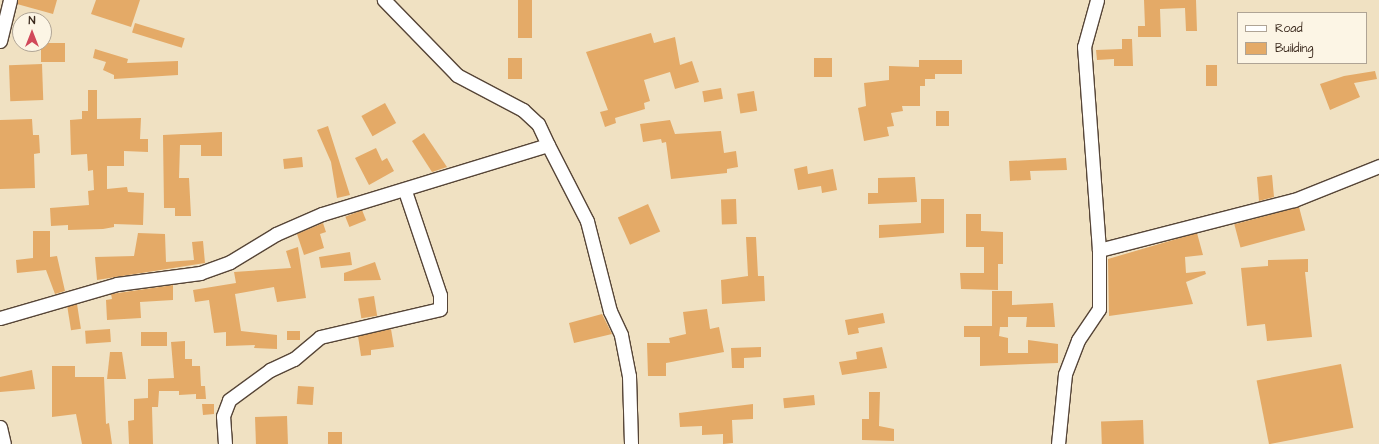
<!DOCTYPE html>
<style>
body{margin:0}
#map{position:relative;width:1379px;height:444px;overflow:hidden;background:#f0e1c2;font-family:"Architects Daughter",sans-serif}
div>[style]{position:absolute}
.building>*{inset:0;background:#e4aa67;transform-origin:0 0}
.roads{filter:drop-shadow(1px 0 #564537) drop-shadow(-1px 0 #564537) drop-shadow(0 1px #564537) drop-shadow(0 -1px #564537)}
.street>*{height:13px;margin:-6.5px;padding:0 6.5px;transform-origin:6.5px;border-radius:6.5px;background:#fff}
span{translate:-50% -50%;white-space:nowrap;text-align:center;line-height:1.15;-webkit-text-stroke:3.5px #fcf5e5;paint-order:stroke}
.legend{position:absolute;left:1237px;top:12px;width:130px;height:52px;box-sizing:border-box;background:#fcf5e5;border:1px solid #afa495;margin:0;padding:5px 7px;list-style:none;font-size:12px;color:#3b2a1e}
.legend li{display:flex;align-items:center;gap:8px;height:20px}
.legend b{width:20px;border:1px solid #afa495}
.north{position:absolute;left:12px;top:12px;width:40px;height:40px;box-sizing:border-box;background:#fcf5e5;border:1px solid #afa495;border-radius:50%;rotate:0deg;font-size:11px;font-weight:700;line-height:16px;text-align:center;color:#3b2a1e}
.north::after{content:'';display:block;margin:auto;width:14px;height:18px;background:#d1495b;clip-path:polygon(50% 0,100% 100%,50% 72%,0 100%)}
</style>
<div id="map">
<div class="building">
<div style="clip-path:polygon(18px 0,57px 0,53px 14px,17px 4px)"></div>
<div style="clip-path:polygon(96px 0,140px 0,131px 27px,91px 14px)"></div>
<div style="left:518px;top:0;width:14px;height:38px"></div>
<div style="clip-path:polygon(1144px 0,1196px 0,1197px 31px,1186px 31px,1185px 8px,1160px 9px,1161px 37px,1138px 37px,1138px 26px,1145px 26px)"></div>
<div style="left:135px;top:23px;width:52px;height:10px;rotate:17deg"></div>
<div style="clip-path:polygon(651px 33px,654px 43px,675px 37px,680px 65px,692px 61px,699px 82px,675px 89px,670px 72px,644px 80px,650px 101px,644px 103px,645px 109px,615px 118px,616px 123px,605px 127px,600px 112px,608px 110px,586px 52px)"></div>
<div style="clip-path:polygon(1122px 39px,1132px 39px,1133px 66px,1114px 66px,1114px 59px,1097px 60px,1096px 50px,1122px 49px)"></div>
<div style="left:65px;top:43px;width:19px;height:24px;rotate:90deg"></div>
<div style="clip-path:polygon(95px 49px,128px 59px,127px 63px,178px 61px,178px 75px,114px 79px,114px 75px,103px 70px,106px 62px,93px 58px)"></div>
<div style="left:522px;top:58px;width:21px;height:14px;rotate:90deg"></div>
<div style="left:814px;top:58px;width:18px;height:19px"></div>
<div style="clip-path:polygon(919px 60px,962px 60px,962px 74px,935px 74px,935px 79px,925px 79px,925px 86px,920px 86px,920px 106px,902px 106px,903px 111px,891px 113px,894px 126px,887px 127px,889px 136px,864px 141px,858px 108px,866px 106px,864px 83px,889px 80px,889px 66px,919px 67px)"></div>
<div style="left:42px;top:64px;width:36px;height:33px;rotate:88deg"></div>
<div style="left:1206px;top:65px;width:11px;height:21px"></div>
<div style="clip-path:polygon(1375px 71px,1377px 79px,1354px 83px,1360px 97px,1330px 110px,1320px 84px,1344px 76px)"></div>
<div style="left:721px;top:88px;width:11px;height:19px;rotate:80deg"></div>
<div style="clip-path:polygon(88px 90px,97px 90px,97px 119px,141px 118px,140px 139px,148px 139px,148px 152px,124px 151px,124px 166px,107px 166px,107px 189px,127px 187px,128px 192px,144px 193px,143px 225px,114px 224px,114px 227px,103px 229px,68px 230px,68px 225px,51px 226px,50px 208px,89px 205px,88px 191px,94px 190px,93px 170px,88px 171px,87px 154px,71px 155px,70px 120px,82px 119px,82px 111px,88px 111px)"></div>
<div style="left:754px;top:91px;width:20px;height:17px;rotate:81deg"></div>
<div style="left:385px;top:103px;width:23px;height:27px;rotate:61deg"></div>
<div style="left:936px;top:111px;width:13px;height:15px"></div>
<div style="clip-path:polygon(32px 119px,33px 135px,39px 135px,40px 153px,34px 154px,35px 188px,0 189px,0 120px)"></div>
<div style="clip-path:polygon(670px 120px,675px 134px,721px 131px,724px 153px,736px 151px,738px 167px,727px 169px,727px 173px,671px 179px,666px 142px,662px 143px,661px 139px,643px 142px,640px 124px)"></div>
<div style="clip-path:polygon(328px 126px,350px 195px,337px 198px,331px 162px,317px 130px)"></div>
<div style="clip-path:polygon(222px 132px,222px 156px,201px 156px,201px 145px,180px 145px,179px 178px,189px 178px,191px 216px,175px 216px,175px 208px,164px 208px,163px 135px)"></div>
<div style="clip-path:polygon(424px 133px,447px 167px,432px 172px,412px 141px)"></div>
<div style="clip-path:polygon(376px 148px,382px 161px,387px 158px,394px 171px,369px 185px,355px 158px)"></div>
<div style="left:302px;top:157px;width:10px;height:19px;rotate:84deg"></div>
<div style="clip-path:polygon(1066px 158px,1067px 170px,1030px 171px,1031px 180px,1010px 181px,1009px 161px)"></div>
<div style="clip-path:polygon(807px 166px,808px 174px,833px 169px,837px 190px,822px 193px,821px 186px,798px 190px,794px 169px)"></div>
<div style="clip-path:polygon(1272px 175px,1274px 197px,1259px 201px,1257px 177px)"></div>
<div style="clip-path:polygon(915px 177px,917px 202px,868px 204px,868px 193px,878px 193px,878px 178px)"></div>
<div style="left:736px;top:199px;width:25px;height:15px;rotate:88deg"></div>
<div style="clip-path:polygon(921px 199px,944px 199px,944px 233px,879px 238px,879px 225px,921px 223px)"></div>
<div style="left:648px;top:204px;width:30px;height:33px;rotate:66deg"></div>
<div style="left:1299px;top:207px;width:24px;height:67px;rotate:75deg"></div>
<div style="left:362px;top:210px;width:11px;height:18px;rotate:68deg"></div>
<div style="clip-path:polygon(966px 214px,981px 214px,981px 231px,1003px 232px,1003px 264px,998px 264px,998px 290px,961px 289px,960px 273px,984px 273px,984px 247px,966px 247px)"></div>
<div style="clip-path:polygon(323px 223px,326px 232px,320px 234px,324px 248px,304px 255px,297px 234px)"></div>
<div style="clip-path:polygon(33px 231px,50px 231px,50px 257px,57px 256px,65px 291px,55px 294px,46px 270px,17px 273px,16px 260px,33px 258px)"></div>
<div style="clip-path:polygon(138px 233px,165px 234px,166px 262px,194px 260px,192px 242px,203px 241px,205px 263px,97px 280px,95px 257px,134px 256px)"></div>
<div style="clip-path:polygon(1197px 233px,1203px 255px,1185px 257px,1186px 273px,1205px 271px,1206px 274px,1186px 282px,1193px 304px,1109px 316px,1108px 259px)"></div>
<div style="clip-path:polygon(746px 237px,756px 237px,758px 276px,764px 276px,765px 301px,722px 304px,721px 280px,748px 276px)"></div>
<div style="clip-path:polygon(298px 247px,306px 298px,277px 302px,274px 287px,235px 294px,241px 331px,277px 335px,277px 349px,254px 348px,255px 345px,226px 346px,226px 332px,214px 333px,209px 300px,195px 302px,193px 290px,236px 283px,234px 272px,291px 268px,286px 251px)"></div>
<div style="clip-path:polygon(350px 252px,352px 265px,321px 268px,319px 257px)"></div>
<div style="clip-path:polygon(1308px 259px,1308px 272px,1305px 272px,1312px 337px,1267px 341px,1265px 324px,1247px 326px,1241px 268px,1268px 266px,1268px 260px)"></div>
<div style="clip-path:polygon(375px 262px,381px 280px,344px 281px,344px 273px)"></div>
<div style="clip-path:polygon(173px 285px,173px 300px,140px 302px,141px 318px,107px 320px,106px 300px,112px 299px,111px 294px)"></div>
<div style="clip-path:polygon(992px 291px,1012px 291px,1012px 305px,1053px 303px,1055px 327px,1026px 327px,1027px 317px,1008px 317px,1008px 327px,1000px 327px,999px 336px,1008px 338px,1008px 353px,1028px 353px,1028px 340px,1058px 344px,1058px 363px,980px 366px,980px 337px,964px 337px,964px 326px,992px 326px)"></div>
<div style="left:374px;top:296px;width:20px;height:16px;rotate:81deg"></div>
<div style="left:77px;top:304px;width:25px;height:10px;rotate:81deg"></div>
<div style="clip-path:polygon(707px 309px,710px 329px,719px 327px,724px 352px,666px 363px,666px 376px,648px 376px,647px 343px,670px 343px,669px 338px,686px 334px,683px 312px)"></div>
<div style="clip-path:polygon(883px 313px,885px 323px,858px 328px,859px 333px,848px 335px,845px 320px)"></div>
<div style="clip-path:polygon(602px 314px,612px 334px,574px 343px,569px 323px)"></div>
<div style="left:110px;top:329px;width:13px;height:25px;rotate:86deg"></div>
<div style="clip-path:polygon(391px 329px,394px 347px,371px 350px,371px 355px,361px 356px,358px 336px)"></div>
<div style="left:287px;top:331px;width:13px;height:9px"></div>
<div style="left:141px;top:332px;width:26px;height:14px"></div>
<div style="clip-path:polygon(185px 341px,185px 359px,192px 359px,192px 366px,200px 366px,201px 386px,205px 386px,206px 399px,196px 399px,196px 394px,179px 395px,179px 391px,159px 391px,158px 407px,152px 407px,153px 444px,129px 444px,128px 421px,134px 420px,134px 399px,148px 398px,148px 379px,174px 378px,171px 342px)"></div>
<div style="clip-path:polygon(761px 347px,761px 357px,744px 358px,744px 368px,732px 368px,731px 348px)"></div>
<div style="clip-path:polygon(882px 347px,887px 368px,842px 375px,839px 362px,857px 359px,856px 352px)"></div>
<div style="clip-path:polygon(110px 352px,122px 352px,126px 379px,107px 379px)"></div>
<div style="left:1341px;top:364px;width:65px;height:86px;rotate:79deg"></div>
<div style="clip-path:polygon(52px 366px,75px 366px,75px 377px,104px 377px,106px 424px,109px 423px,112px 444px,82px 444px,76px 414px,52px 417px)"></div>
<div style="clip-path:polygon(32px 370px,35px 389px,0 392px,0 377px)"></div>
<div style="left:298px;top:386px;width:16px;height:18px;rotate:4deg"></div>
<div style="clip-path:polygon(869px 392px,880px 392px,879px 426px,894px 429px,894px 441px,862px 440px,862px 419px,869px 419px)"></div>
<div style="left:814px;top:395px;width:10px;height:31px;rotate:84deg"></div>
<div style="clip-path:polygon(202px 404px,214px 404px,214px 414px,203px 415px)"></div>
<div style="clip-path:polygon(753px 404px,753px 419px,732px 420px,733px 443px,723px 444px,723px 434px,702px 435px,702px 426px,680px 427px,679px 413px)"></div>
<div style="left:287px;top:416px;width:28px;height:32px;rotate:88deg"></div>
<div style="left:1143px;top:420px;width:24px;height:42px;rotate:88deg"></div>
<div style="left:328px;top:432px;width:14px;height:12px"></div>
</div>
<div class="roads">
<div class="street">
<div style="left:0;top:41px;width:42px;rotate:-76.3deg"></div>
<div style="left:548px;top:145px;width:85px;rotate:62.8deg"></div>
<div style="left:587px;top:221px;width:93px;rotate:75.7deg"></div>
<div style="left:610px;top:311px;width:26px;rotate:65deg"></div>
<div style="left:621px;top:335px;width:42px;rotate:79deg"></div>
<div style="left:629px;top:376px;width:68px;rotate:88.3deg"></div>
<div style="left:1099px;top:250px;width:201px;rotate:-14.4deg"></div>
<div style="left:1294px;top:200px;width:92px;rotate:-21.8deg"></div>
<div style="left:0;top:318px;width:122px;rotate:-16.2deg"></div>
<div style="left:117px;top:284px;width:84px;rotate:-7.5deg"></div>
<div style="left:200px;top:273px;width:32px;rotate:-20deg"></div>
<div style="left:230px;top:262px;width:54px;rotate:-31.3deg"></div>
<div style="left:276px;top:234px;width:50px;rotate:-23.5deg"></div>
<div style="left:322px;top:214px;width:236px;rotate:-17deg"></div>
<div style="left:548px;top:145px;width:23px;rotate:-115deg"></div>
<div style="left:538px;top:124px;width:21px;rotate:-137deg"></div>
<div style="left:523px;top:110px;width:75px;rotate:-152.1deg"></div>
<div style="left:457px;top:75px;width:105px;rotate:-134.2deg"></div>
<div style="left:0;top:427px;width:17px;rotate:77deg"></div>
<div style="left:225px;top:444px;width:28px;rotate:-94deg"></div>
<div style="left:223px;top:416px;width:17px;rotate:-69deg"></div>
<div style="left:229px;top:400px;width:51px;rotate:-36.2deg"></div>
<div style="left:270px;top:370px;width:26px;rotate:-25deg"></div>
<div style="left:294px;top:359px;width:34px;rotate:-40deg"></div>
<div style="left:320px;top:337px;width:123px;rotate:-13.1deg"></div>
<div style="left:440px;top:309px;width:14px;rotate:-90deg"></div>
<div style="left:440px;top:295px;width:110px;rotate:-108.6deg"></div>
<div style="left:1058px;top:444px;width:70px;rotate:-84.3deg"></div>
<div style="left:1065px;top:374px;width:36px;rotate:-69deg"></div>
<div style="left:1078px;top:340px;width:37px;rotate:-56deg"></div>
<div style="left:1099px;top:309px;width:59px;rotate:-90deg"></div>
<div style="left:1099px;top:250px;width:204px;rotate:-94.2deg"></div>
<div style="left:1084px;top:47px;width:49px;rotate:-74.5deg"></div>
</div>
</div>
<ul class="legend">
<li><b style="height:5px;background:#fff"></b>Road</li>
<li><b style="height:11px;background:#e4aa67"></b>Building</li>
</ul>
<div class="north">N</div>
</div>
